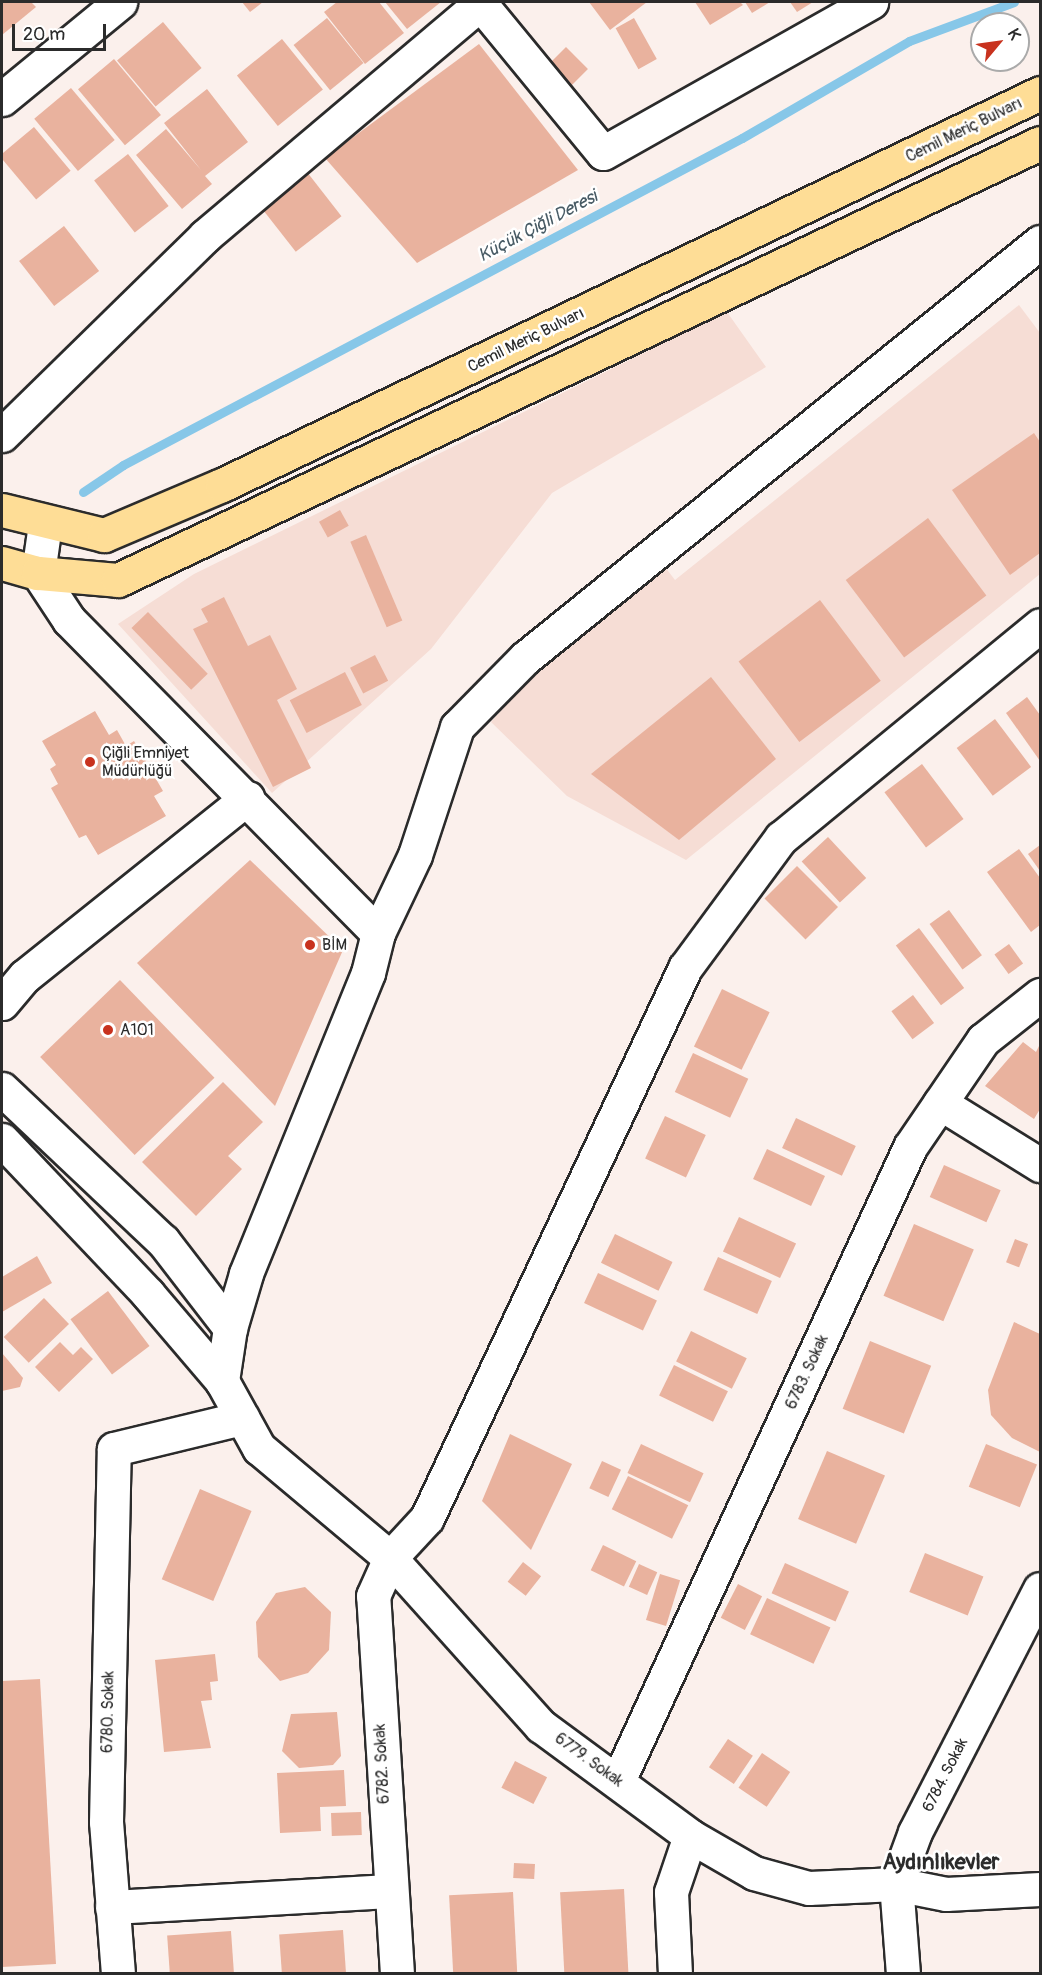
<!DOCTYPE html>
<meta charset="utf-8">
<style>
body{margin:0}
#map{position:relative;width:1042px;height:1975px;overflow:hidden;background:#fbf0ec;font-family:Pangolin,sans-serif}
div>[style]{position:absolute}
.built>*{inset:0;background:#f6ddd5}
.stream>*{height:9px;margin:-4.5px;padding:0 4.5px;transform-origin:4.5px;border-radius:4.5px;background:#87c7e8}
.building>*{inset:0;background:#e9b29e;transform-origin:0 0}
.roads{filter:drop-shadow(2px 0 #2b2b2b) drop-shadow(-2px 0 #2b2b2b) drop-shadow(0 2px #2b2b2b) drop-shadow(0 -2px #2b2b2b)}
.minor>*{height:33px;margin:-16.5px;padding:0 16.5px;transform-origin:16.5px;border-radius:16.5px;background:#fff}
.major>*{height:33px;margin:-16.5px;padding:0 16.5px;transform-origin:16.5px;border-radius:16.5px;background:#fedd96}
.dots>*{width:16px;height:16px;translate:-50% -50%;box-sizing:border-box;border:3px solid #fff;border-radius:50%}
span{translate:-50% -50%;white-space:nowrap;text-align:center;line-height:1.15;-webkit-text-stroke:5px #fff;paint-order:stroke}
.street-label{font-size:16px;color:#2b2b2b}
.poi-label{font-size:16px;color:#2b2b2b}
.left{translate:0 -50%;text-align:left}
.water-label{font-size:18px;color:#475a64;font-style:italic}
.district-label{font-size:22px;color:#2b2b2b;font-weight:700}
.frame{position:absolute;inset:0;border:3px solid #2b2b2b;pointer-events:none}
.north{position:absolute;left:970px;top:12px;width:60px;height:60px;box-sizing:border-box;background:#fff;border:2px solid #aaa;border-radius:50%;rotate:61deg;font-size:16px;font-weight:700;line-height:24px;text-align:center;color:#2b2b2b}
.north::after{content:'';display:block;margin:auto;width:21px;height:27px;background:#c8321e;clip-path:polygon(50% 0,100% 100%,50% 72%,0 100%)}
.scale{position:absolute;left:12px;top:24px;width:94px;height:27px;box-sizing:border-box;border:3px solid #2b2b2b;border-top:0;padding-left:8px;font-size:18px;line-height:21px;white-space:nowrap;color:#2b2b2b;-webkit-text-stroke:4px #fff;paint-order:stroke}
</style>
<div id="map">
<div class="built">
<div style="clip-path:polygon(1019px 305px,1040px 333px,1040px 574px,686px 860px,567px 796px,491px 722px,526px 683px,665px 567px,675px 580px)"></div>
<div style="clip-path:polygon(727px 312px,766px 367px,552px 493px,431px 649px,272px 793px,118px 624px,194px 574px)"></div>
</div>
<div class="stream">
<div style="left:83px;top:492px;width:48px;rotate:-34deg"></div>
<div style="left:123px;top:465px;width:700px;rotate:-27.85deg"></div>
<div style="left:742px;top:138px;width:193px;rotate:-30.1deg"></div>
<div style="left:909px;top:41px;width:112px;rotate:-20.4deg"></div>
</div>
<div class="building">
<div style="clip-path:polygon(2px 2px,31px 2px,36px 7px,2px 35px)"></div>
<div style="clip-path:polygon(242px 2px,263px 2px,250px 12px)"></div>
<div style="clip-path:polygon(337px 2px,379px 2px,404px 33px,365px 64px,324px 12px)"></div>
<div style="clip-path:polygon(385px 2px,441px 2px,407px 29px)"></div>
<div style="clip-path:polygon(589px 2px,647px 2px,610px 30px)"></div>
<div style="clip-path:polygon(695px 2px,740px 2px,743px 5px,710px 25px)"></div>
<div style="clip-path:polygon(745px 2px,770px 2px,752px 13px)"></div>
<div style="clip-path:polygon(790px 2px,813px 2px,797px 12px)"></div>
<div style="left:327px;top:18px;width:58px;height:43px;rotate:51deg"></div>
<div style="left:634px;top:18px;width:47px;height:21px;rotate:61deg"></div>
<div style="left:163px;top:22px;width:60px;height:60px;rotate:50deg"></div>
<div style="left:282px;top:39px;width:65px;height:58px;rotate:51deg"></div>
<div style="clip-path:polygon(479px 44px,578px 170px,417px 263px,325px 158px)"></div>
<div style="left:566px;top:47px;width:31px;height:30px;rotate:45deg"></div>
<div style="left:114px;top:59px;width:73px;height:47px;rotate:50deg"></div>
<div style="left:71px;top:88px;width:68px;height:48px;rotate:50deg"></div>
<div style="clip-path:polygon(207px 89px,248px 142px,205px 176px,212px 184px,182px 209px,136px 155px,166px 129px,201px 170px,164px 123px)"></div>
<div style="left:34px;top:127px;width:57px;height:45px;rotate:50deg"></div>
<div style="left:128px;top:154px;width:66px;height:43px;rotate:52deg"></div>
<div style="left:307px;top:172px;width:56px;height:58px;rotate:52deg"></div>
<div style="left:64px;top:226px;width:57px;height:57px;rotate:52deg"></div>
<div style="clip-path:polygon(1034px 433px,1040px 442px,1040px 553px,1010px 575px,952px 490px)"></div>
<div style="left:340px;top:510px;width:18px;height:24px;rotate:61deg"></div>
<div style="left:928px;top:518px;width:97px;height:103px;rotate:53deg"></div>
<div style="left:366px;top:535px;width:93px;height:17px;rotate:67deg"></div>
<div style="clip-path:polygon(224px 597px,248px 646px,270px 635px,297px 689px,277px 700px,311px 768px,273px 787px,193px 629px,208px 622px,201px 609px)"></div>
<div style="left:820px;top:600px;width:101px;height:102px;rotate:53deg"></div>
<div style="left:148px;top:612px;width:86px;height:23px;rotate:46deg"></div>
<div style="left:375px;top:655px;width:29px;height:28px;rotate:63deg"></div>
<div style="left:345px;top:672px;width:37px;height:62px;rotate:63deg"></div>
<div style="clip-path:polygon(711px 677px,776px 759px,679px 840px,591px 774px)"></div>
<div style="clip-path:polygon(1027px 697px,1040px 715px,1040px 761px,1006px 713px)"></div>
<div style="clip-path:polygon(95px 711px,109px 735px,117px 730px,126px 746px,134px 741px,163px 791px,154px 796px,166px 816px,98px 855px,86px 835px,79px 838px,51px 788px,58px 784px,50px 769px,56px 765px,42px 741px)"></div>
<div style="left:995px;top:719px;width:60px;height:48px;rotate:53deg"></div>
<div style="left:922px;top:764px;width:69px;height:47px;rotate:53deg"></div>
<div style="left:828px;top:837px;width:56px;height:36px;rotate:47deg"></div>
<div style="clip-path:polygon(1040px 845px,1040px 871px,1028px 854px)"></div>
<div style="clip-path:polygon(1019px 849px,1040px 878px,1040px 925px,1031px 932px,987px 872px)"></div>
<div style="clip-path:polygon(250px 860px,343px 950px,275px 1106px,137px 963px)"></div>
<div style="left:797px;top:866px;width:58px;height:46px;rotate:45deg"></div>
<div style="left:949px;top:910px;width:56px;height:24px;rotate:54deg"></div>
<div style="left:919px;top:928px;width:75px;height:29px;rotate:53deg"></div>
<div style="left:1009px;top:944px;width:24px;height:18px;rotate:54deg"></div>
<div style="left:120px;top:980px;width:136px;height:111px;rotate:46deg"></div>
<div style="left:722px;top:989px;width:53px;height:64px;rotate:26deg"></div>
<div style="left:913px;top:995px;width:35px;height:27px;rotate:53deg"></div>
<div style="clip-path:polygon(1023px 1042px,1036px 1052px,1040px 1044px,1040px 1109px,1034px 1119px,985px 1086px)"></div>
<div style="left:693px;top:1053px;width:61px;height:43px;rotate:25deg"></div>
<div style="clip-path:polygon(223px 1082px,263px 1122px,228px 1156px,242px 1169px,196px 1216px,142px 1162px)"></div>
<div style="left:665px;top:1116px;width:45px;height:47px;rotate:25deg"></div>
<div style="left:796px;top:1118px;width:66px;height:33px;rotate:25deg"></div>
<div style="left:767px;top:1149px;width:64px;height:33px;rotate:25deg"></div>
<div style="left:944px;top:1165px;width:62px;height:35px;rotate:24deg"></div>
<div style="left:739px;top:1217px;width:63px;height:38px;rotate:25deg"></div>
<div style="left:914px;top:1224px;width:65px;height:78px;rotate:23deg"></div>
<div style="left:615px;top:1234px;width:64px;height:32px;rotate:26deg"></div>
<div style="left:1015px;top:1239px;width:14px;height:25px;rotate:21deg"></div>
<div style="clip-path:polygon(37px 1256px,52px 1283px,2px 1312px,2px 1277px)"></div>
<div style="left:718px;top:1257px;width:59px;height:36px;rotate:24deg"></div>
<div style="left:598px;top:1273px;width:65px;height:33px;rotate:25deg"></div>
<div style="left:108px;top:1291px;width:69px;height:47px;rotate:53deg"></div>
<div style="left:44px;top:1298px;width:36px;height:56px;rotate:46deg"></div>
<div style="clip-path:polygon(1014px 1322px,1040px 1334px,1040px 1452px,1012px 1438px,991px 1415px,988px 1390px)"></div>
<div style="left:691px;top:1331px;width:62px;height:34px;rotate:26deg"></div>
<div style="left:870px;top:1341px;width:66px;height:73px;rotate:22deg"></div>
<div style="clip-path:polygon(60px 1342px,73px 1355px,81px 1347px,93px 1359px,59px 1392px,35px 1367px)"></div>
<div style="clip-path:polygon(2px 1353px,23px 1378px,20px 1387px,2px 1391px)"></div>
<div style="left:674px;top:1365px;width:60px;height:34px;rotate:26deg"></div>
<div style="clip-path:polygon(510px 1434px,572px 1464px,531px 1550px,482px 1501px)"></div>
<div style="left:641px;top:1444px;width:69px;height:32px;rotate:25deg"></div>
<div style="left:986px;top:1444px;width:55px;height:46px;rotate:22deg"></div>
<div style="left:827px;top:1451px;width:63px;height:74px;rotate:23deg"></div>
<div style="left:602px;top:1461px;width:21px;height:30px;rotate:25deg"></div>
<div style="left:628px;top:1476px;width:67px;height:37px;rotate:26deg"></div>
<div style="left:200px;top:1489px;width:56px;height:98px;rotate:23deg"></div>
<div style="left:603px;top:1545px;width:37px;height:28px;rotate:26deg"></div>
<div style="left:925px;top:1553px;width:63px;height:42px;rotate:22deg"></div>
<div style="left:523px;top:1562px;width:23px;height:25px;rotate:38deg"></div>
<div style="left:785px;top:1563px;width:70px;height:33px;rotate:24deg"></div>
<div style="left:639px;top:1564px;width:20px;height:25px;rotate:24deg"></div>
<div style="left:660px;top:1574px;width:21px;height:48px;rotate:17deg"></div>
<div style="left:738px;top:1584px;width:27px;height:38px;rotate:27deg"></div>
<div style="clip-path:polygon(305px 1587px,331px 1612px,329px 1650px,308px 1673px,280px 1681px,258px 1657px,256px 1622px,276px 1593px)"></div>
<div style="left:767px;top:1598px;width:70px;height:40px;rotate:25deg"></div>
<div style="clip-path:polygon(215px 1654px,218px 1681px,210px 1682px,212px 1700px,201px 1701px,211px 1748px,164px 1752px,155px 1660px)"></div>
<div style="clip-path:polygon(40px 1679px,56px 1964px,2px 1967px,2px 1681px)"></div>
<div style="clip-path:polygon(337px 1712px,341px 1756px,333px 1765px,299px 1768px,282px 1751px,291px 1714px)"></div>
<div style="left:728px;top:1739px;width:30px;height:34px;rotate:34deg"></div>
<div style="left:762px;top:1753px;width:34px;height:42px;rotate:34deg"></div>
<div style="left:515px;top:1761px;width:36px;height:30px;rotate:27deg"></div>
<div style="clip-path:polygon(344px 1770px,346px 1806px,320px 1807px,321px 1831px,280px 1833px,277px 1773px)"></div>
<div style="left:361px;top:1812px;width:23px;height:30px;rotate:88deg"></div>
<div style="left:514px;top:1863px;width:21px;height:15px;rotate:3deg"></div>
<div style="left:624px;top:1889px;width:84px;height:64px;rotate:87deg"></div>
<div style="left:513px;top:1892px;width:82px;height:64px;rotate:87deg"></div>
<div style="left:343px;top:1930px;width:44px;height:64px;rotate:86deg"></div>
<div style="left:231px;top:1931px;width:43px;height:64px;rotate:86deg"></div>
</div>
<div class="roads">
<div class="minor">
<div style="left:479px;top:2px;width:195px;rotate:50.6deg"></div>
<div style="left:603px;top:153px;width:308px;rotate:-29.4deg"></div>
<div style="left:2px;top:99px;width:153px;rotate:-39.4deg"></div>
<div style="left:2px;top:435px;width:284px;rotate:-44.4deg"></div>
<div style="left:205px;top:236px;width:363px;rotate:-40.2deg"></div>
<div style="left:45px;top:524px;width:49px;rotate:98.1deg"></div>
<div style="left:38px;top:573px;width:56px;rotate:56.6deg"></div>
<div style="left:69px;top:620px;width:440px;rotate:45.4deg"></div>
<div style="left:378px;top:933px;width:41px;rotate:104deg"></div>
<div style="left:368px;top:973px;width:325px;rotate:112.1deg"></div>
<div style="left:246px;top:1274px;width:56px;rotate:106.5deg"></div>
<div style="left:230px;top:1328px;width:54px;rotate:98.6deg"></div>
<div style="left:222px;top:1381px;width:77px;rotate:61.1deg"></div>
<div style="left:259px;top:1448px;width:171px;rotate:40deg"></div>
<div style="left:390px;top:1558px;width:226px;rotate:48.1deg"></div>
<div style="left:541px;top:1726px;width:185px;rotate:36.4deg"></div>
<div style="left:690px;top:1836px;width:74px;rotate:30deg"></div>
<div style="left:754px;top:1873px;width:57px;rotate:15.3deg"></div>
<div style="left:809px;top:1888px;width:87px;rotate:-2.6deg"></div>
<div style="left:896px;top:1884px;width:51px;rotate:11.3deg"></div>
<div style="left:946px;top:1894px;width:94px;rotate:-3deg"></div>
<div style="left:378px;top:933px;width:86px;rotate:-64.6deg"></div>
<div style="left:415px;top:855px;width:135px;rotate:-71.8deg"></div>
<div style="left:457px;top:727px;width:97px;rotate:-45.4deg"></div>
<div style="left:525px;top:658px;width:662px;rotate:-38.93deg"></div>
<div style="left:2px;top:1003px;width:35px;rotate:-50deg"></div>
<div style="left:25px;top:976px;width:285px;rotate:-38.7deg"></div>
<div style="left:2px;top:1089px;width:221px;rotate:43.4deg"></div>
<div style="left:163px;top:1241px;width:110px;rotate:52.4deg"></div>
<div style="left:940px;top:1103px;width:118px;rotate:31.8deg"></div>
<div style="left:2px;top:1140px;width:212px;rotate:46.5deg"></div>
<div style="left:148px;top:1294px;width:114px;rotate:49.6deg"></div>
<div style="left:618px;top:1781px;width:698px;rotate:-65.27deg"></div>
<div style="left:910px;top:1147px;width:130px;rotate:-55.7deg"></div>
<div style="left:983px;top:1040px;width:73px;rotate:-38.3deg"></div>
<div style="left:112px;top:1907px;width:278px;rotate:-3.3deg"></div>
<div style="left:118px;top:1974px;width:152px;rotate:-94.5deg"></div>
<div style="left:106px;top:1822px;width:373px;rotate:-88.8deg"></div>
<div style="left:114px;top:1449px;width:132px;rotate:-13.6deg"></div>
<div style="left:397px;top:1974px;width:379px;rotate:-93.6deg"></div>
<div style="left:373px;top:1596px;width:42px;rotate:-65.9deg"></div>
<div style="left:390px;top:1558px;width:54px;rotate:-47.2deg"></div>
<div style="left:427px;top:1518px;width:608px;rotate:-64.87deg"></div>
<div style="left:685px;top:968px;width:162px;rotate:-53.6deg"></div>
<div style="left:781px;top:838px;width:335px;rotate:-39.4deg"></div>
<div style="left:675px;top:1974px;width:82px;rotate:-92.8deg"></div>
<div style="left:671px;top:1892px;width:59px;rotate:-71.3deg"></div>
<div style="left:903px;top:1974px;width:90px;rotate:-94.4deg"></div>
<div style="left:896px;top:1884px;width:55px;rotate:-69.9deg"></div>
<div style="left:915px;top:1832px;width:273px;rotate:-62.8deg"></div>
</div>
<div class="major">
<div style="left:2px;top:510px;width:105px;rotate:13.8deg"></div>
<div style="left:104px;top:535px;width:128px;rotate:-23deg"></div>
<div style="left:222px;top:485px;width:907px;rotate:-25.6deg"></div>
<div style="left:2px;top:563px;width:37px;rotate:16deg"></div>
<div style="left:38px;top:573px;width:80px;rotate:5deg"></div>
<div style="left:118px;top:580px;width:1020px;rotate:-25.36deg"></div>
</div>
</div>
<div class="dots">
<div style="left:90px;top:762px;background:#c8321e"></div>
<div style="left:310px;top:945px;background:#c8321e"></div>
<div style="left:108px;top:1030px;background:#c8321e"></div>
</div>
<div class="street-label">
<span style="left:964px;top:130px;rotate:-26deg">Cemil Meriç Bulvarı</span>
<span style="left:526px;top:340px;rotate:-26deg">Cemil Meriç Bulvarı</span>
<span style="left:807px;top:1372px;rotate:-65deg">6783. Sokak</span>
<span style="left:108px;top:1712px;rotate:-89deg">6780. Sokak</span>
<span style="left:589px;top:1760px;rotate:36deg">6779. Sokak</span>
<span style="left:382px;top:1764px;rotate:-93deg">6782. Sokak</span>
<span style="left:945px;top:1775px;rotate:-63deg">6784. Sokak</span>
</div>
<div class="poi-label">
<span class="left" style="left:102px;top:762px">Çiğli Emniyet<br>Müdürlüğü</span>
<span class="left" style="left:322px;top:945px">BİM</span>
<span class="left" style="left:120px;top:1030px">A101</span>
</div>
<div class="water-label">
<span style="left:538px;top:227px;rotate:-28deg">Küçük Çiğli Deresi</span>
</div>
<div class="district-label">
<span style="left:941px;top:1863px">Aydınlıkevler</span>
</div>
<div class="frame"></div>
<div class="north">K</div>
<div class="scale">20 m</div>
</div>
